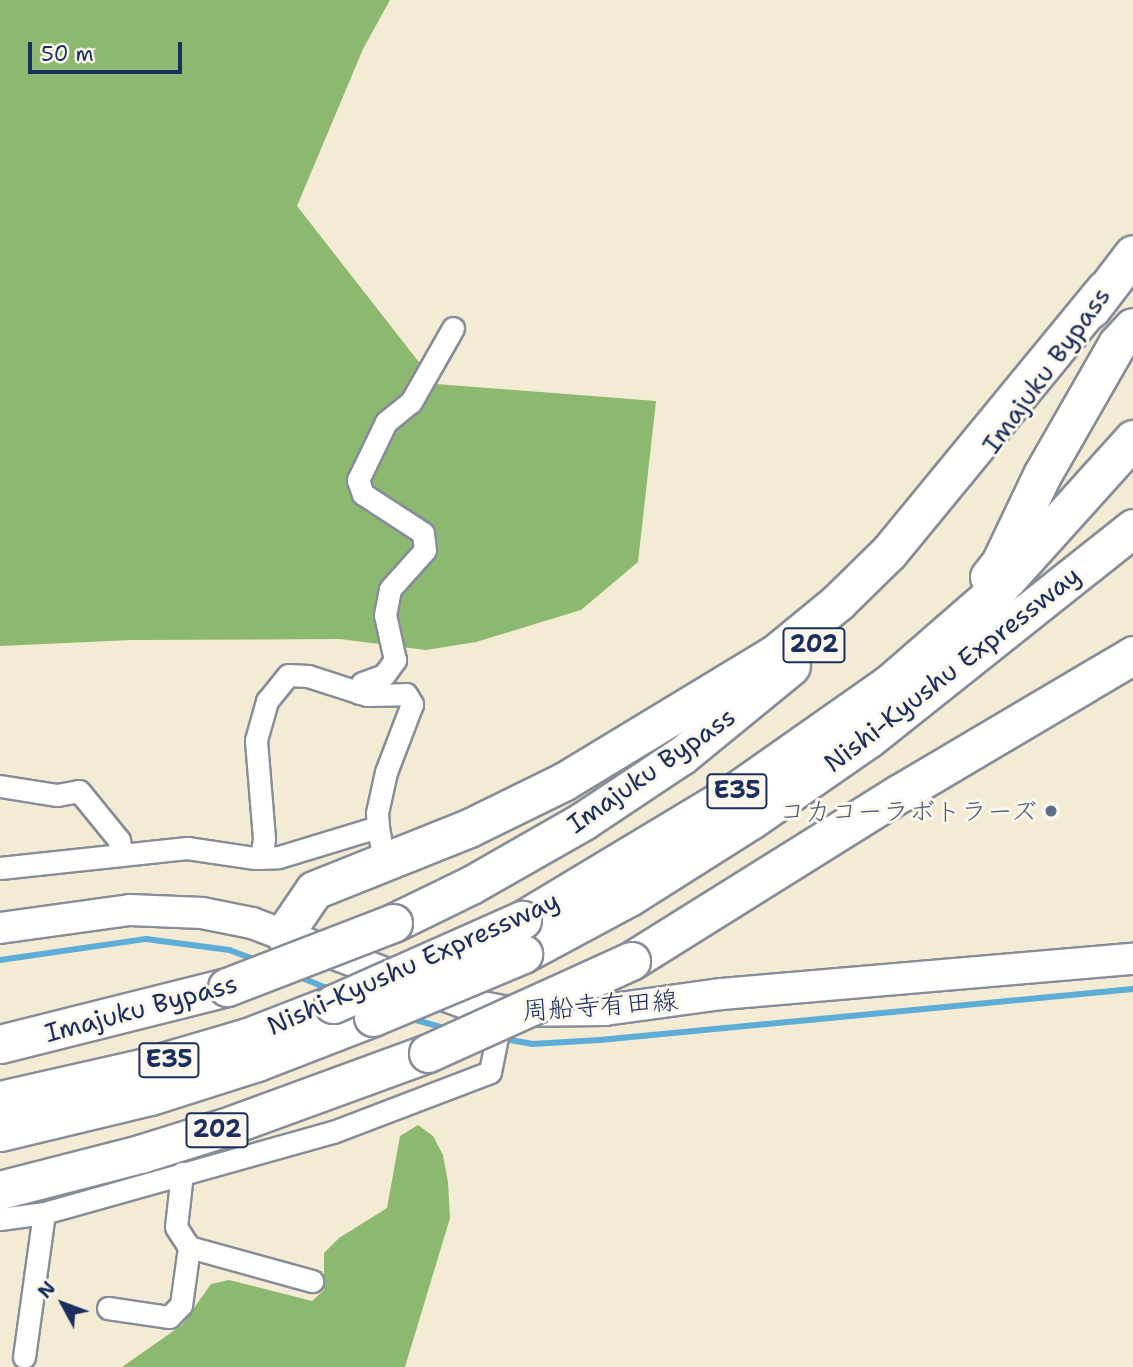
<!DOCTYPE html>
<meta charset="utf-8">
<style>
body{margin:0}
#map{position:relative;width:1133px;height:1367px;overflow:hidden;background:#f3ebd4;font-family:"Shantell Sans","Klee One",sans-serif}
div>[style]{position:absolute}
.forest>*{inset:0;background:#8cb86f}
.stream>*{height:6px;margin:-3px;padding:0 3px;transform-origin:3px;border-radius:3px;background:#5dadd7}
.roads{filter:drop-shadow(2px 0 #878d99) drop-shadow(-2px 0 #878d99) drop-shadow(0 2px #878d99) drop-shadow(0 -2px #878d99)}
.street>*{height:21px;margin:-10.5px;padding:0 10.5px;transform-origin:10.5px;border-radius:10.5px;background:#fff}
.secondary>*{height:30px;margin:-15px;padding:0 15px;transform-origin:15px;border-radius:15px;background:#fff}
.highway>*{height:37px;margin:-18.5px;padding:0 18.5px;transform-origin:18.5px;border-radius:18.5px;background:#fff}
.bridges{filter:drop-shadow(2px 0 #878d99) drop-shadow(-2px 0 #878d99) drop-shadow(0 2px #878d99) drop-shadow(0 -2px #878d99)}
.highway-bridge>*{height:37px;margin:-18.5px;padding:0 18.5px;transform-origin:18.5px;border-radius:18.5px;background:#fff}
.dots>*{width:19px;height:19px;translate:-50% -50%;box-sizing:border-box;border:4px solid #fbf7ec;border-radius:50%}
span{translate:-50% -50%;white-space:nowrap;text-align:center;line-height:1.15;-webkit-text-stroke:6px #fbf7ec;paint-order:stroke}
.shield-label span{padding:2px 5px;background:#fbf7ec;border:2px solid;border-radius:5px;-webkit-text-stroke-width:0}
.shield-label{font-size:24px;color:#1b2f5e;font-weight:700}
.street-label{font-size:26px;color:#1b2f5e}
.service-label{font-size:26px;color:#4e5e75}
.right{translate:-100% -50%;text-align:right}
.north{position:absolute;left:28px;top:1269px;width:70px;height:70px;-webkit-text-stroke:5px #fbf7ec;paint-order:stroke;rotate:311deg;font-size:19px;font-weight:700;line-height:28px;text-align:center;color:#1b2f5e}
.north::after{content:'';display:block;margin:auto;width:24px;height:32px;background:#1b2f5e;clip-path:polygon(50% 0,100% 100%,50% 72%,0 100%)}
.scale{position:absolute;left:28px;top:42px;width:154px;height:32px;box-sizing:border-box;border:4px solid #1b2f5e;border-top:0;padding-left:9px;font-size:21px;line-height:24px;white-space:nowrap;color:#1b2f5e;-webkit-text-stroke:5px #fbf7ec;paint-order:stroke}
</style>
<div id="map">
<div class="forest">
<div style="clip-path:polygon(0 0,390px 0,363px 49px,297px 206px,436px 384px,656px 401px,638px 562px,581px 610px,476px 642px,426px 650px,340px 639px,131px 640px,0 646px)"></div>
<div style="clip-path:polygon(418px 1125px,433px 1136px,443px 1155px,448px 1182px,450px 1218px,405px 1367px,122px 1367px,182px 1325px,211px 1284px,229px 1280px,312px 1301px,324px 1290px,324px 1253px,339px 1238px,387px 1208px,400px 1136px)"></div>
</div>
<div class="stream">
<div style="left:0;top:960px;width:148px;rotate:-8.2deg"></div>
<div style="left:146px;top:939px;width:84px;rotate:7.5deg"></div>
<div style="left:229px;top:950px;width:30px;rotate:20deg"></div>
<div style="left:297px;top:976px;width:38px;rotate:22deg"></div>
<div style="left:405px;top:1017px;width:45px;rotate:15.6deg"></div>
<div style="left:510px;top:1040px;width:22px;rotate:10deg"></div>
<div style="left:532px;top:1044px;width:68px;rotate:-3.4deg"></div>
<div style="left:600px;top:1040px;width:535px;rotate:-5.47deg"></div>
</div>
<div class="roads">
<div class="street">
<div style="left:359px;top:693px;width:10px;rotate:-73deg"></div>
<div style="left:362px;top:683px;width:23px;rotate:-20deg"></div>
<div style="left:384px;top:675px;width:19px;rotate:-54deg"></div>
<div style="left:395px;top:660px;width:46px;rotate:-102.5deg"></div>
<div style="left:385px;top:615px;width:26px;rotate:-79deg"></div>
<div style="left:390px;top:589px;width:52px;rotate:-48.1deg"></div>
<div style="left:425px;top:550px;width:17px;rotate:-97deg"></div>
<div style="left:423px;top:533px;width:72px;rotate:-147deg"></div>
<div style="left:363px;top:494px;width:15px;rotate:-110deg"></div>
<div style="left:358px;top:480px;width:64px;rotate:-64.2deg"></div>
<div style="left:386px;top:422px;width:32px;rotate:-39deg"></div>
<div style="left:411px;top:402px;width:85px;rotate:-60.4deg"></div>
<div style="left:0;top:786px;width:58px;rotate:9deg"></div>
<div style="left:57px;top:795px;width:22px;rotate:-10deg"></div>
<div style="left:79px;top:791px;width:63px;rotate:50.8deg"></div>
<div style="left:119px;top:840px;width:13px;rotate:81deg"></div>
<div style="left:261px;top:858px;width:20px;rotate:-81deg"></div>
<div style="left:264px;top:838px;width:98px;rotate:-94.7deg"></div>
<div style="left:256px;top:740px;width:41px;rotate:-74.2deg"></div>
<div style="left:267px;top:701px;width:33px;rotate:-51deg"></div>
<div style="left:288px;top:675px;width:20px;rotate:3deg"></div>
<div style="left:308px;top:676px;width:62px;rotate:17.9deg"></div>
<div style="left:367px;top:695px;width:39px;rotate:-1deg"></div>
<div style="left:406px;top:694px;width:12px;rotate:59deg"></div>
<div style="left:412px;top:704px;width:73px;rotate:110.9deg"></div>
<div style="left:386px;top:772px;width:42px;rotate:102.4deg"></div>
<div style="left:377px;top:813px;width:14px;rotate:86deg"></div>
<div style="left:0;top:868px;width:188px;rotate:-6.1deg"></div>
<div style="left:187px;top:848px;width:69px;rotate:8.4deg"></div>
<div style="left:255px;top:858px;width:24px;rotate:-2deg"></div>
<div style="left:279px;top:857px;width:103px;rotate:-16.9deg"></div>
<div style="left:378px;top:827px;width:35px;rotate:80deg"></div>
<div style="left:182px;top:1173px;width:54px;rotate:96.3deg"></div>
<div style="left:176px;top:1227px;width:24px;rotate:57deg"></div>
<div style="left:189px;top:1247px;width:128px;rotate:15.5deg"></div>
<div style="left:0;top:1219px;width:44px;rotate:-7.8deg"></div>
<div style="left:44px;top:1213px;width:300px;rotate:-15.7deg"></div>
<div style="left:333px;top:1132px;width:168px;rotate:-20.9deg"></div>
<div style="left:490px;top:1072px;width:56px;rotate:-78.7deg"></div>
<div style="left:108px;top:1308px;width:62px;rotate:8.4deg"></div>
<div style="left:169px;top:1317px;width:17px;rotate:-45deg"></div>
<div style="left:181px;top:1305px;width:59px;rotate:-82.1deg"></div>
<div style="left:24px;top:1357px;width:145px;rotate:-82.1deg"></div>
</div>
<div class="secondary">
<div style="left:0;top:928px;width:131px;rotate:-7.9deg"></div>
<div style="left:130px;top:910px;width:72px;rotate:2.4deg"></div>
<div style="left:202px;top:913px;width:51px;rotate:11.3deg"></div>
<div style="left:252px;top:923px;width:230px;rotate:20.6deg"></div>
<div style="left:467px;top:1004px;width:36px;rotate:11deg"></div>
<div style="left:502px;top:1011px;width:103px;rotate:-0.6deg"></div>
<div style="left:605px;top:1010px;width:118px;rotate:-7.8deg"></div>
<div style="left:722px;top:994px;width:412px;rotate:-4.9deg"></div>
</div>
<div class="highway">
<div style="left:1091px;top:309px;width:69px;rotate:-52.6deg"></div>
<div style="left:989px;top:577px;width:18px;rotate:-52deg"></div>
<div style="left:1000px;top:563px;width:98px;rotate:-64.5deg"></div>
<div style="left:1042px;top:475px;width:151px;rotate:-60.2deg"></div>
<div style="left:1117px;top:344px;width:23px;rotate:-47deg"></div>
<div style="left:522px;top:920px;width:249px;rotate:-31deg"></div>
<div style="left:735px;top:792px;width:189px;rotate:-35.1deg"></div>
<div style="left:890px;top:683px;width:143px;rotate:-41deg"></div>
<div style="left:998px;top:589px;width:202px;rotate:-48deg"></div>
<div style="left:393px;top:923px;width:87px;rotate:-26deg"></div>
<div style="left:471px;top:885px;width:129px;rotate:-29.7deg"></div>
<div style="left:583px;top:821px;width:118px;rotate:-33.6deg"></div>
<div style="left:681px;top:756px;width:142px;rotate:-39.3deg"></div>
<div style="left:284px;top:934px;width:53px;rotate:-55.7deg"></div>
<div style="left:314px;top:890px;width:167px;rotate:-21.8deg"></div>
<div style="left:469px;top:828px;width:105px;rotate:-26.1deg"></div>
<div style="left:563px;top:782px;width:249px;rotate:-31.2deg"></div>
<div style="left:776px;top:653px;width:80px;rotate:-39.4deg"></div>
<div style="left:838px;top:602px;width:71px;rotate:-44.4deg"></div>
<div style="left:889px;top:552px;width:340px;rotate:-50.6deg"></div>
<div style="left:523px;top:954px;width:120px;rotate:-28.3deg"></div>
<div style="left:629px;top:897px;width:144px;rotate:-32.3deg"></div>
<div style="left:751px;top:820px;width:142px;rotate:-34.7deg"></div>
<div style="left:868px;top:739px;width:339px;rotate:-38.5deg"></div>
<div style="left:631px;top:961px;width:317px;rotate:-32deg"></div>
<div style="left:900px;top:793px;width:271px;rotate:-30.6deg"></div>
<div style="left:0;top:1044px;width:234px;rotate:-14.1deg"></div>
<div style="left:0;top:1100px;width:146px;rotate:-12.7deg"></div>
<div style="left:142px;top:1068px;width:110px;rotate:-16.3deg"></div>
<div style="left:248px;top:1037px;width:91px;rotate:-21.2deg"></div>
<div style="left:0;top:1132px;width:154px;rotate:-13.5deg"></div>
<div style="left:150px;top:1096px;width:112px;rotate:-17.6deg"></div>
<div style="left:257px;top:1062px;width:124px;rotate:-21.2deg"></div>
<div style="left:0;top:1190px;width:145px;rotate:-14.4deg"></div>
<div style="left:140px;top:1154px;width:87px;rotate:-17.4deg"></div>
<div style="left:223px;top:1128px;width:218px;rotate:-20.1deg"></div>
</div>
</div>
<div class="bridges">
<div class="highway-bridge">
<div style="left:227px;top:987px;width:178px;rotate:-21.1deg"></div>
<div style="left:333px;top:1004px;width:207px;rotate:-24deg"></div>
<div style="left:373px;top:1017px;width:163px;rotate:-22.8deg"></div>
<div style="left:428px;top:1053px;width:223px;rotate:-24.4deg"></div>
</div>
</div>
<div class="dots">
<div style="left:1051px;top:811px;background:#5c6f8a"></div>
</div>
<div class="shield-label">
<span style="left:814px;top:645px">202</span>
<span style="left:737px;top:791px">E35</span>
<span style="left:169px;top:1060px">E35</span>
<span style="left:217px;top:1130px">202</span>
</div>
<div class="street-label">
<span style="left:1046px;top:370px;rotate:-54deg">Imajuku Bypass</span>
<span style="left:952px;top:669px;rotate:-38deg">Nishi-Kyushu Expressway</span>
<span style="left:651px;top:770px;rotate:-35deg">Imajuku Bypass</span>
<span style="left:413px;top:963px;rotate:-24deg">Nishi-Kyushu Expressway</span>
<span style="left:600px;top:1005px;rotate:-4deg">周船寺有田線</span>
<span style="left:141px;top:1008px;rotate:-15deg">Imajuku Bypass</span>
</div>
<div class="service-label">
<span class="right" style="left:1037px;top:811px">コカコーラボトラーズ</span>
</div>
<div class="north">N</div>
<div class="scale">50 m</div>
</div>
